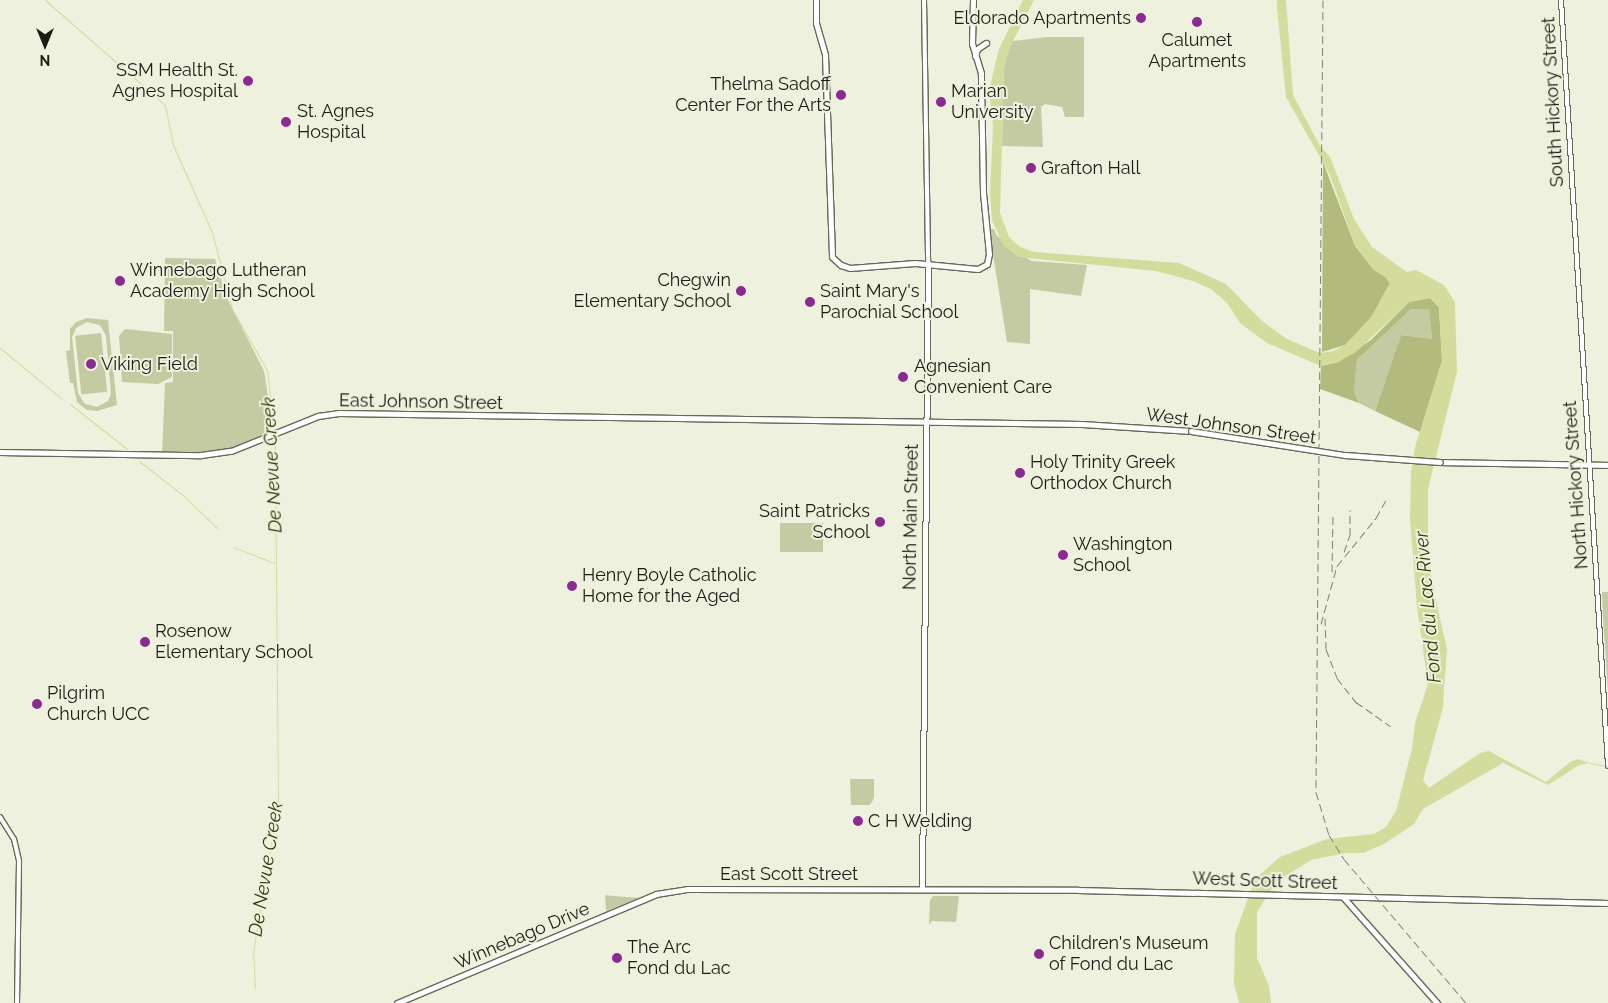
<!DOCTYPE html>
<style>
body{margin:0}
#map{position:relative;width:1608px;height:1003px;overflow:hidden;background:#edf1dd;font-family:Raleway,sans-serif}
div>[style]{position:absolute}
.green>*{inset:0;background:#c4cba3;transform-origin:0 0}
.forest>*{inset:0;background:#b2ba7d}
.water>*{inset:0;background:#d3dc9d}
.stream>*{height:1px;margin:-0.5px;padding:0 0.5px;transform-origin:0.5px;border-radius:0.5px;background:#d3dc9d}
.roads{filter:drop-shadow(1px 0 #666958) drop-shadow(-1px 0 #666958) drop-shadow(0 1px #666958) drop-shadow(0 -1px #666958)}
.minor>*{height:4px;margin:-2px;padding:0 2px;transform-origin:2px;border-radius:2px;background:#fff}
.major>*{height:5px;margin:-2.5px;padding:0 2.5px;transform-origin:2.5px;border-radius:2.5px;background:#fff}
.rail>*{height:1px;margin-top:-0.5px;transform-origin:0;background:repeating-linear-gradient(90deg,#808275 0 8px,transparent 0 12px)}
.bridges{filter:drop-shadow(1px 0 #666958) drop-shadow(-1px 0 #666958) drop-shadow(0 1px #666958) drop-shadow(0 -1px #666958)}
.major-bridge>*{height:5px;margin:-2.5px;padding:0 2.5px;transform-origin:2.5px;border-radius:2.5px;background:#fff}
.dots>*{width:14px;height:14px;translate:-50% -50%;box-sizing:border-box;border:2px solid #edf1dd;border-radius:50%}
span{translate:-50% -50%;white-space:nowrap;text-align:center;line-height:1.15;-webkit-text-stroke:4px #edf1dd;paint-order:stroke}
.poi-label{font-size:18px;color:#1b1c15}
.right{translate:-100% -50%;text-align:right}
.left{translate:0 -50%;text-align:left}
.street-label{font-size:18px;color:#1b1c15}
.water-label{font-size:19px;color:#343908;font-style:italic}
.north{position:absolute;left:20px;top:20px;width:50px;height:50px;-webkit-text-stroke:4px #edf1dd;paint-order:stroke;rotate:180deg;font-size:14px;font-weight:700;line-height:20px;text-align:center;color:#1b1c15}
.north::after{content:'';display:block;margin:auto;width:18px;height:22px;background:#1b1c15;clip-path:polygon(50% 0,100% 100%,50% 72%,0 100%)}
</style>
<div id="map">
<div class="green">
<div style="clip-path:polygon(1046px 37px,1084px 37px,1084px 117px,1065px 117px,1062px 107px,1045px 104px,1041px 107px,1043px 147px,1002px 146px,1004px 67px,1010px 47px,1013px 41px)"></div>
<div style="clip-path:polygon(989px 229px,994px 229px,997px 236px,1031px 261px,1087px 265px,1081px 296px,1030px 289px,1030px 344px,1007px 342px)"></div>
<div style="clip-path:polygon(165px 258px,215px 259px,226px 296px,264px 371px,270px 408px,270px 435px,231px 451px,201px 455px,162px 455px,165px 383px,173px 382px,173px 331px,164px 331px)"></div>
<div style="clip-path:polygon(1420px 307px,1429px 309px,1432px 339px,1401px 335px,1375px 411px,1359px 403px,1354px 392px,1357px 360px,1411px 309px)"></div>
<div style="clip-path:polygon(evenodd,87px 318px,108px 320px,117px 405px,97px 411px,87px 410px,77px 402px,73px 383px,70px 383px,66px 351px,70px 350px,70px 329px,76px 322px,87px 318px,87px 322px,100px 325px,106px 336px,111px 394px,108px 401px,97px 407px,85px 404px,78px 393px,72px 337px,76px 328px,87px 322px)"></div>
<div style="clip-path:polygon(125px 329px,172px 334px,172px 377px,158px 384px,122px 382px,119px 336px)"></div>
<div style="left:101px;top:333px;width:59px;height:26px;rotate:84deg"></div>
<div style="left:780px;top:523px;width:43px;height:29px"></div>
<div style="clip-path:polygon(1602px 592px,1608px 592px,1608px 691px,1603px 617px)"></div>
<div style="clip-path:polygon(850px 779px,874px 779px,874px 798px,870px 805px,851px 805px)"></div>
<div style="clip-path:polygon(605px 895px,613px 896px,639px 898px,606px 911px)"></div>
<div style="clip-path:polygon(933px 896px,959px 896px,956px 922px,932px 921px,929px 925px,930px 900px)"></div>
</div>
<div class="forest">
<div style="clip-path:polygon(1323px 162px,1355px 246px,1374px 270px,1386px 277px,1390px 283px,1372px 316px,1360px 330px,1345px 345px,1322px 352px)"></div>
<div style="clip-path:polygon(1430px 298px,1439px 307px,1442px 361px,1420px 432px,1375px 411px,1401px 335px,1432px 339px,1429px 309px,1411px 309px,1357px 360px,1354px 392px,1359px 403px,1320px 389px,1321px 366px,1338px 362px,1371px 340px,1409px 302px)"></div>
</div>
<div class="water">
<div style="clip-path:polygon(1023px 0,1034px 0,1010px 47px,1004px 67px,1000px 213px,1009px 237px,1020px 247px,1034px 252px,1179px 263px,1226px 284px,1262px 321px,1287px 339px,1320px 353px,1333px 351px,1345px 345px,1372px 316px,1390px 283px,1385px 277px,1374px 270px,1355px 246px,1330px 175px,1286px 97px,1277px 8px,1277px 0,1286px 0,1293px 95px,1320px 146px,1330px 157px,1354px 219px,1372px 247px,1407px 272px,1416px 270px,1444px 285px,1455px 302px,1457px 372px,1428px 489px,1428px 565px,1447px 649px,1444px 689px,1443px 708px,1423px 780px,1429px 788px,1480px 753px,1489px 751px,1546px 782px,1570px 762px,1578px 759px,1590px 763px,1579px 765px,1548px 785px,1503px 763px,1423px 809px,1414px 824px,1384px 844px,1363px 853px,1346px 853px,1311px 860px,1276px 882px,1257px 912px,1257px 958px,1269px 986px,1271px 1003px,1239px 1003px,1234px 983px,1235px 934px,1255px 879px,1280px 857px,1327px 839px,1374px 834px,1386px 827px,1396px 811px,1412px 749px,1415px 723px,1428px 684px,1417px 607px,1410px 519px,1411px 472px,1415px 447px,1442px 361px,1439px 307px,1430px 298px,1409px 302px,1356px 352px,1338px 362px,1321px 366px,1267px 343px,1240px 323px,1228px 304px,1211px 289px,1193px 281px,1156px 271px,1018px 257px,1003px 245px,992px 220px,990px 193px,993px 127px,989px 90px,999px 49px)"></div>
</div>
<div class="stream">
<div style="left:45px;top:0;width:159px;rotate:41.2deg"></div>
<div style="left:165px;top:105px;width:41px;rotate:78.7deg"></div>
<div style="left:173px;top:145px;width:95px;rotate:65.9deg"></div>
<div style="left:212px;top:232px;width:80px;rotate:75.4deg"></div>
<div style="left:232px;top:309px;width:70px;rotate:60.2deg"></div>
<div style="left:267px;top:370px;width:60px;rotate:83.3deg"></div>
<div style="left:0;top:348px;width:80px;rotate:39.4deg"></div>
<div style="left:70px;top:404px;width:73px;rotate:38.3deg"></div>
<div style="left:139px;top:461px;width:58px;rotate:38deg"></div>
<div style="left:185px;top:497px;width:45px;rotate:44.1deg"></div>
<div style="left:233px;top:547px;width:44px;rotate:21.3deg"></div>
<div style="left:1590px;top:763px;width:17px;rotate:10deg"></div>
<div style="left:255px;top:988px;width:36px;rotate:-93deg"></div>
<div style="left:253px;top:952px;width:152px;rotate:-80.5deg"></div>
<div style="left:278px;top:802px;width:365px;rotate:-90.5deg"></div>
</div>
<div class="roads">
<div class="minor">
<div style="left:924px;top:0;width:263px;rotate:89.1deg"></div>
<div style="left:1561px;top:0;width:767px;rotate:86.49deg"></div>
<div style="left:0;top:817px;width:26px;rotate:58deg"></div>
<div style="left:14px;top:839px;width:23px;rotate:77deg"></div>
<div style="left:19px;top:861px;width:142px;rotate:90.8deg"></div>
</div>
<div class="major">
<div style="left:816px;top:0;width:23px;rotate:90deg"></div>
<div style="left:816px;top:23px;width:33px;rotate:74deg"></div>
<div style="left:825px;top:55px;width:202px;rotate:88deg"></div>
<div style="left:832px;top:257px;width:12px;rotate:42deg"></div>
<div style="left:841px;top:265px;width:9px;rotate:18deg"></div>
<div style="left:850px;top:268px;width:65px;rotate:-4.4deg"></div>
<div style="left:915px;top:263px;width:63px;rotate:5.4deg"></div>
<div style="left:978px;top:269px;width:10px;rotate:-29deg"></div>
<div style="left:987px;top:264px;width:10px;rotate:-79deg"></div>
<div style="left:989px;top:254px;width:61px;rotate:-95.6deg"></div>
<div style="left:983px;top:193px;width:120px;rotate:-91deg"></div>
<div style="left:981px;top:73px;width:30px;rotate:-107deg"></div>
<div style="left:972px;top:44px;width:44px;rotate:-88.7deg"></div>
<div style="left:975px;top:56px;width:7px;rotate:-74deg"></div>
<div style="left:977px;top:49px;width:11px;rotate:-34deg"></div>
<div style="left:0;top:452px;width:201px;rotate:0.9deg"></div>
<div style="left:201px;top:455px;width:30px;rotate:-8deg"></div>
<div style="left:231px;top:451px;width:94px;rotate:-21.9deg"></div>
<div style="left:318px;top:416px;width:21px;rotate:-8deg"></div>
<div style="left:339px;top:413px;width:743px;rotate:0.85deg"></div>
<div style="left:1082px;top:424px;width:109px;rotate:3.7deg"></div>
<div style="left:1440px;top:462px;width:168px;rotate:1deg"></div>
<div style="left:922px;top:888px;width:625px;rotate:-89.45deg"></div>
<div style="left:1343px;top:897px;width:142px;rotate:48.4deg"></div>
<div style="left:397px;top:1003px;width:281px;rotate:-22.8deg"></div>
<div style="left:656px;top:894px;width:31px;rotate:-9deg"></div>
<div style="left:687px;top:889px;width:391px;rotate:0.1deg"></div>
<div style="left:1078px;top:890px;width:530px;rotate:1.41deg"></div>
</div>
</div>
<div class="rail">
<div style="left:1323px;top:0;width:792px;rotate:90.51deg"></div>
<div style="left:1316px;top:792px;width:45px;rotate:73.2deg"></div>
<div style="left:1329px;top:835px;width:28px;rotate:58deg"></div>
<div style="left:1344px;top:859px;width:189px;rotate:49.7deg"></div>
<div style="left:1344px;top:552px;width:18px;rotate:-71deg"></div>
<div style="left:1350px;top:535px;width:25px;rotate:-90deg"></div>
<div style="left:1332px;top:572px;width:59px;rotate:-89deg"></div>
<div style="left:1325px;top:618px;width:31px;rotate:88deg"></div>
<div style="left:1326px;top:649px;width:31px;rotate:69deg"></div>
<div style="left:1337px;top:678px;width:31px;rotate:52deg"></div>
<div style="left:1356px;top:702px;width:42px;rotate:35.2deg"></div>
<div style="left:1321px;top:624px;width:60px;rotate:-74.6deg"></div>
<div style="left:1337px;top:566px;width:62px;rotate:-50.9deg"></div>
<div style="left:1376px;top:518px;width:23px;rotate:-61deg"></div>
</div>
<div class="bridges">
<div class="major-bridge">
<div style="left:1191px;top:431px;width:156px;rotate:8.9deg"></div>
<div style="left:1345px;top:455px;width:95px;rotate:4.2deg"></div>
</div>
</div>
<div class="dots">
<div style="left:1141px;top:18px;background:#8b2a93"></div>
<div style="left:1197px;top:22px;background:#8b2a93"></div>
<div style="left:248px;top:81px;background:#8b2a93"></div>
<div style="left:841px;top:95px;background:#8b2a93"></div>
<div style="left:941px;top:102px;background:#8b2a93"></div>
<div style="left:286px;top:122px;background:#8b2a93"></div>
<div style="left:1031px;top:168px;background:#8b2a93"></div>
<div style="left:120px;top:281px;background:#8b2a93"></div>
<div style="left:741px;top:291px;background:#8b2a93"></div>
<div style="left:810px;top:302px;background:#8b2a93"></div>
<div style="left:91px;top:364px;background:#8b2a93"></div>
<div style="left:903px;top:377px;background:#8b2a93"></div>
<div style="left:1020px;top:473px;background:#8b2a93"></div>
<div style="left:880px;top:522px;background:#8b2a93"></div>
<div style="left:1063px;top:555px;background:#8b2a93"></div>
<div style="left:572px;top:586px;background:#8b2a93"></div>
<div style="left:145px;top:642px;background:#8b2a93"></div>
<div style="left:37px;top:704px;background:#8b2a93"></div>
<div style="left:858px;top:821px;background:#8b2a93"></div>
<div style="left:1039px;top:954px;background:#8b2a93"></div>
<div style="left:617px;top:958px;background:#8b2a93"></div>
</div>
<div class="poi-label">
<span class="right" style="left:1131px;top:18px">Eldorado Apartments</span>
<span style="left:1197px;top:51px">Calumet<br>Apartments</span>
<span class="right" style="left:238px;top:81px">SSM Health St.<br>Agnes Hospital</span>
<span class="right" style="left:831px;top:95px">Thelma Sadoff<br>Center For the Arts</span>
<span class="left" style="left:951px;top:102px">Marian<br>University</span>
<span class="left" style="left:297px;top:122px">St. Agnes<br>Hospital</span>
<span class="left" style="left:1041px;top:168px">Grafton Hall</span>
<span class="left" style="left:130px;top:281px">Winnebago Lutheran<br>Academy High School</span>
<span class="right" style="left:731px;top:291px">Chegwin<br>Elementary School</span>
<span class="left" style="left:820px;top:302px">Saint Mary's<br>Parochial School</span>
<span class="left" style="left:101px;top:364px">Viking Field</span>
<span class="left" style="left:914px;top:377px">Agnesian<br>Convenient Care</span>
<span class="left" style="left:1030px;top:473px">Holy Trinity Greek<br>Orthodox Church</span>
<span class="right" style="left:870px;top:522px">Saint Patricks<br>School</span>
<span class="left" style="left:1073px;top:555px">Washington<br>School</span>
<span class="left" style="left:582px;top:586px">Henry Boyle Catholic<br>Home for the Aged</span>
<span class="left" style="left:155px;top:642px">Rosenow<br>Elementary School</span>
<span class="left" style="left:47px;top:704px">Pilgrim<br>Church UCC</span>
<span class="left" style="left:868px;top:821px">C H Welding</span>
<span class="left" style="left:1049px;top:954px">Children's Museum<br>of Fond du Lac</span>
<span class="left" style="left:627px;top:958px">The Arc<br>Fond du Lac</span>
</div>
<div class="street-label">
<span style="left:1553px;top:102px;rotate:-93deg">South Hickory Street</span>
<span style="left:421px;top:402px;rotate:1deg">East Johnson Street</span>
<span style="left:1231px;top:426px;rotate:8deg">West Johnson Street</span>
<span style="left:1576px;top:485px;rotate:-94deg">North Hickory Street</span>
<span style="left:911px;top:517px;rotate:-89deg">North Main Street</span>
<span style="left:789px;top:874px">East Scott Street</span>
<span style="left:1265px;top:881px;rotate:2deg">West Scott Street</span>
<span style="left:522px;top:936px;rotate:-23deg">Winnebago Drive</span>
</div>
<div class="water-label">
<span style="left:272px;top:465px;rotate:-93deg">De Nevue Creek</span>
<span style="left:1428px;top:607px;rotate:-95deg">Fond du Lac River</span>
<span style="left:266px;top:869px;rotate:-81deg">De Nevue Creek</span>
</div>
<div class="north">N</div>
</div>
